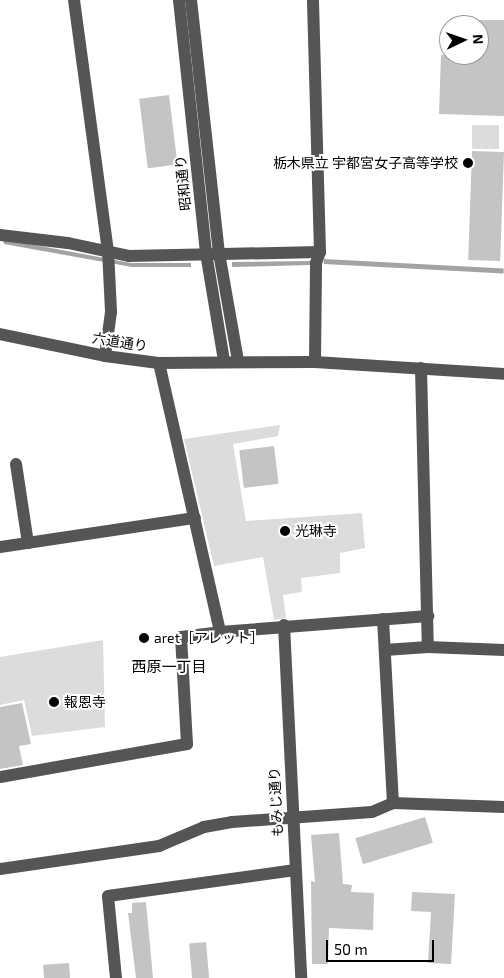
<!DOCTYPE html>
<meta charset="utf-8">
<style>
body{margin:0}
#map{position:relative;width:504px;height:978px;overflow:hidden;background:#fff;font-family:"Exo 2","Noto Sans JP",sans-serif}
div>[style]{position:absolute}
.green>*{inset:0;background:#dcdcdc;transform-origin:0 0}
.water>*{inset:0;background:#a3a3a3;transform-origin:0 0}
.building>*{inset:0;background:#c4c4c4;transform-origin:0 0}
.minor>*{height:12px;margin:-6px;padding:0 6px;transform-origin:6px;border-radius:6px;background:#555}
.dots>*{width:14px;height:14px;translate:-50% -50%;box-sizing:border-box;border:2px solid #fff;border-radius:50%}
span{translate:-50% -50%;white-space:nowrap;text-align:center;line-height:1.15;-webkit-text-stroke:4px #fff;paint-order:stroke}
.poi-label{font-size:14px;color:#000}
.right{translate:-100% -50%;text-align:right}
.left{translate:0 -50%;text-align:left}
.street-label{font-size:14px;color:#000}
.neighbourhood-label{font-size:15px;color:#000}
.north{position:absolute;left:439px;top:15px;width:50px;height:50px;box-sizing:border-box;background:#fff;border:1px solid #999;border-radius:50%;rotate:87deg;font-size:14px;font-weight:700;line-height:20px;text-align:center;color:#000}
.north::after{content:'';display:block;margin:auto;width:18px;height:22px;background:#000;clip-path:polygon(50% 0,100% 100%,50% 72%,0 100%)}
.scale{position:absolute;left:326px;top:940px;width:108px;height:22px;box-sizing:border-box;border:2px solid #000;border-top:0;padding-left:6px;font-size:15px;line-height:18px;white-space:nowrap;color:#000;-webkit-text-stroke:4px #fff;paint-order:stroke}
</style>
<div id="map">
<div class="green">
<div style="left:472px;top:125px;width:27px;height:24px"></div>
<div style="clip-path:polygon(280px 425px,278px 436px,233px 444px,246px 521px,362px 513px,365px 548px,340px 553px,340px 573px,301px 578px,302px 592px,283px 595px,286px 618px,274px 620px,263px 557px,214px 566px,184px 439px)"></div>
<div style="clip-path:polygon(103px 640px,105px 727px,32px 736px,24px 700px,0 705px,0 657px)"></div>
</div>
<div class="water">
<div style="clip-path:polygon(3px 239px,131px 263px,191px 263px,191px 267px,132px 267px,4px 244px)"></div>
<div style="left:324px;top:259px;width:180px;height:5px;rotate:3deg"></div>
<div style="clip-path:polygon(310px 261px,310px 265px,232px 267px,232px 262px)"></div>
</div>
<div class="building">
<div style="clip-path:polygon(479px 20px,504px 20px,504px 116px,439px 114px,441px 55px,479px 55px)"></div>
<div style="left:169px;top:95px;width:70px;height:30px;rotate:83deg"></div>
<div style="left:472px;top:151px;width:32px;height:109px;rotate:2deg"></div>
<div style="left:274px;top:446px;width:38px;height:35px;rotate:83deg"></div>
<div style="clip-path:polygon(22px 703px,31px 744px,19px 746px,23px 765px,0 769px,0 707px)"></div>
<div style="left:425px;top:817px;width:27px;height:73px;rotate:73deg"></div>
<div style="clip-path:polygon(339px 833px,343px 884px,352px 885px,351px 892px,374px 893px,373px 930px,329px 928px,328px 964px,312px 964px,311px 881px,315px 882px,311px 835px)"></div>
<div style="clip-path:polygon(412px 892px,455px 894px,451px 964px,428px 963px,431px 912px,411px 911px)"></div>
<div style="clip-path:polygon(146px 902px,153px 978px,136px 978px,128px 913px,132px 913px,132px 903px)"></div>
<div style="left:206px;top:942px;width:36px;height:17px;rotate:85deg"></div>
<div style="left:69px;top:963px;width:15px;height:26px;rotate:86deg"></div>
</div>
<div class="minor">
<div style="left:74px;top:0;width:252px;rotate:82.3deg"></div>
<div style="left:108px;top:250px;width:62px;rotate:87.2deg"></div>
<div style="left:111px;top:312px;width:44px;rotate:97.8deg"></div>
<div style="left:179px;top:0;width:254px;rotate:83.9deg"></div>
<div style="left:206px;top:253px;width:109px;rotate:80.5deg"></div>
<div style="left:191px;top:0;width:255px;rotate:83.7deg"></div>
<div style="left:219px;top:253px;width:110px;rotate:80deg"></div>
<div style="left:0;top:235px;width:68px;rotate:6.7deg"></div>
<div style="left:68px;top:243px;width:62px;rotate:12deg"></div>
<div style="left:129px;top:256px;width:191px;rotate:-1.2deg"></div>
<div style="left:320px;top:252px;width:252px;rotate:-91.6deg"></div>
<div style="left:0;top:334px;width:107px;rotate:11.8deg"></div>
<div style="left:105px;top:356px;width:54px;rotate:7.4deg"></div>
<div style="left:159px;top:363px;width:156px;rotate:-0.4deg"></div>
<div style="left:315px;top:362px;width:189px;rotate:3.6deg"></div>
<div style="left:315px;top:362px;width:99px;rotate:-89.4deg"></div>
<div style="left:316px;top:263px;width:12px;rotate:-70deg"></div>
<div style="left:159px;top:363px;width:276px;rotate:77.2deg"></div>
<div style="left:220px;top:632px;width:209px;rotate:-4.4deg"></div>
<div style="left:421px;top:368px;width:279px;rotate:88.6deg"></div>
<div style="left:428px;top:647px;width:76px;rotate:2.3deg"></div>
<div style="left:16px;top:464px;width:80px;rotate:81.4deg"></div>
<div style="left:0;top:547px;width:197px;rotate:-8.5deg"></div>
<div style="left:383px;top:619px;width:184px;rotate:86.9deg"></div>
<div style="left:284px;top:625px;width:353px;rotate:87.2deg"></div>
<div style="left:385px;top:650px;width:43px;rotate:-4deg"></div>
<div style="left:0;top:777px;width:190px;rotate:-10deg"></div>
<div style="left:187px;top:744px;width:107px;rotate:-93.2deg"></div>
<div style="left:181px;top:637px;width:39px;rotate:-7deg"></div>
<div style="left:0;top:869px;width:161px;rotate:-8.2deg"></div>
<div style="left:159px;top:846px;width:49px;rotate:-22.9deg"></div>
<div style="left:204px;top:827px;width:28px;rotate:-10deg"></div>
<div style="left:232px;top:822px;width:140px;rotate:-4.1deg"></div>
<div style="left:372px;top:812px;width:23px;rotate:-23deg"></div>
<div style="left:393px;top:803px;width:111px;rotate:2.1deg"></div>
<div style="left:116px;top:978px;width:82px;rotate:-95.6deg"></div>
<div style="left:108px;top:896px;width:189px;rotate:-7.9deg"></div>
</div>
<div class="dots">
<div style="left:468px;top:163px;background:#000"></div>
<div style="left:285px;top:531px;background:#000"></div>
<div style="left:144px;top:638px;background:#000"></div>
<div style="left:54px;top:702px;background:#000"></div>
</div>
<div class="poi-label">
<span class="right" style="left:458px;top:163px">栃木県立 宇都宮女子高等学校</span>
<span class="left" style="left:295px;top:531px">光琳寺</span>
<span class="left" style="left:154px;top:638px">aret［アレット］</span>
<span class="left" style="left:64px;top:702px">報恩寺</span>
</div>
<div class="street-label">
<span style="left:183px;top:183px;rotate:-96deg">昭和通り</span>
<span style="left:120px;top:342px;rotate:9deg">六道通り</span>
<span style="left:276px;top:802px;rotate:-93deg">もみじ通り</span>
</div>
<div class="neighbourhood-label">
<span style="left:169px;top:667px">西原一丁目</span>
</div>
<div class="north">N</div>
<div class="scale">50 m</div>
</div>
